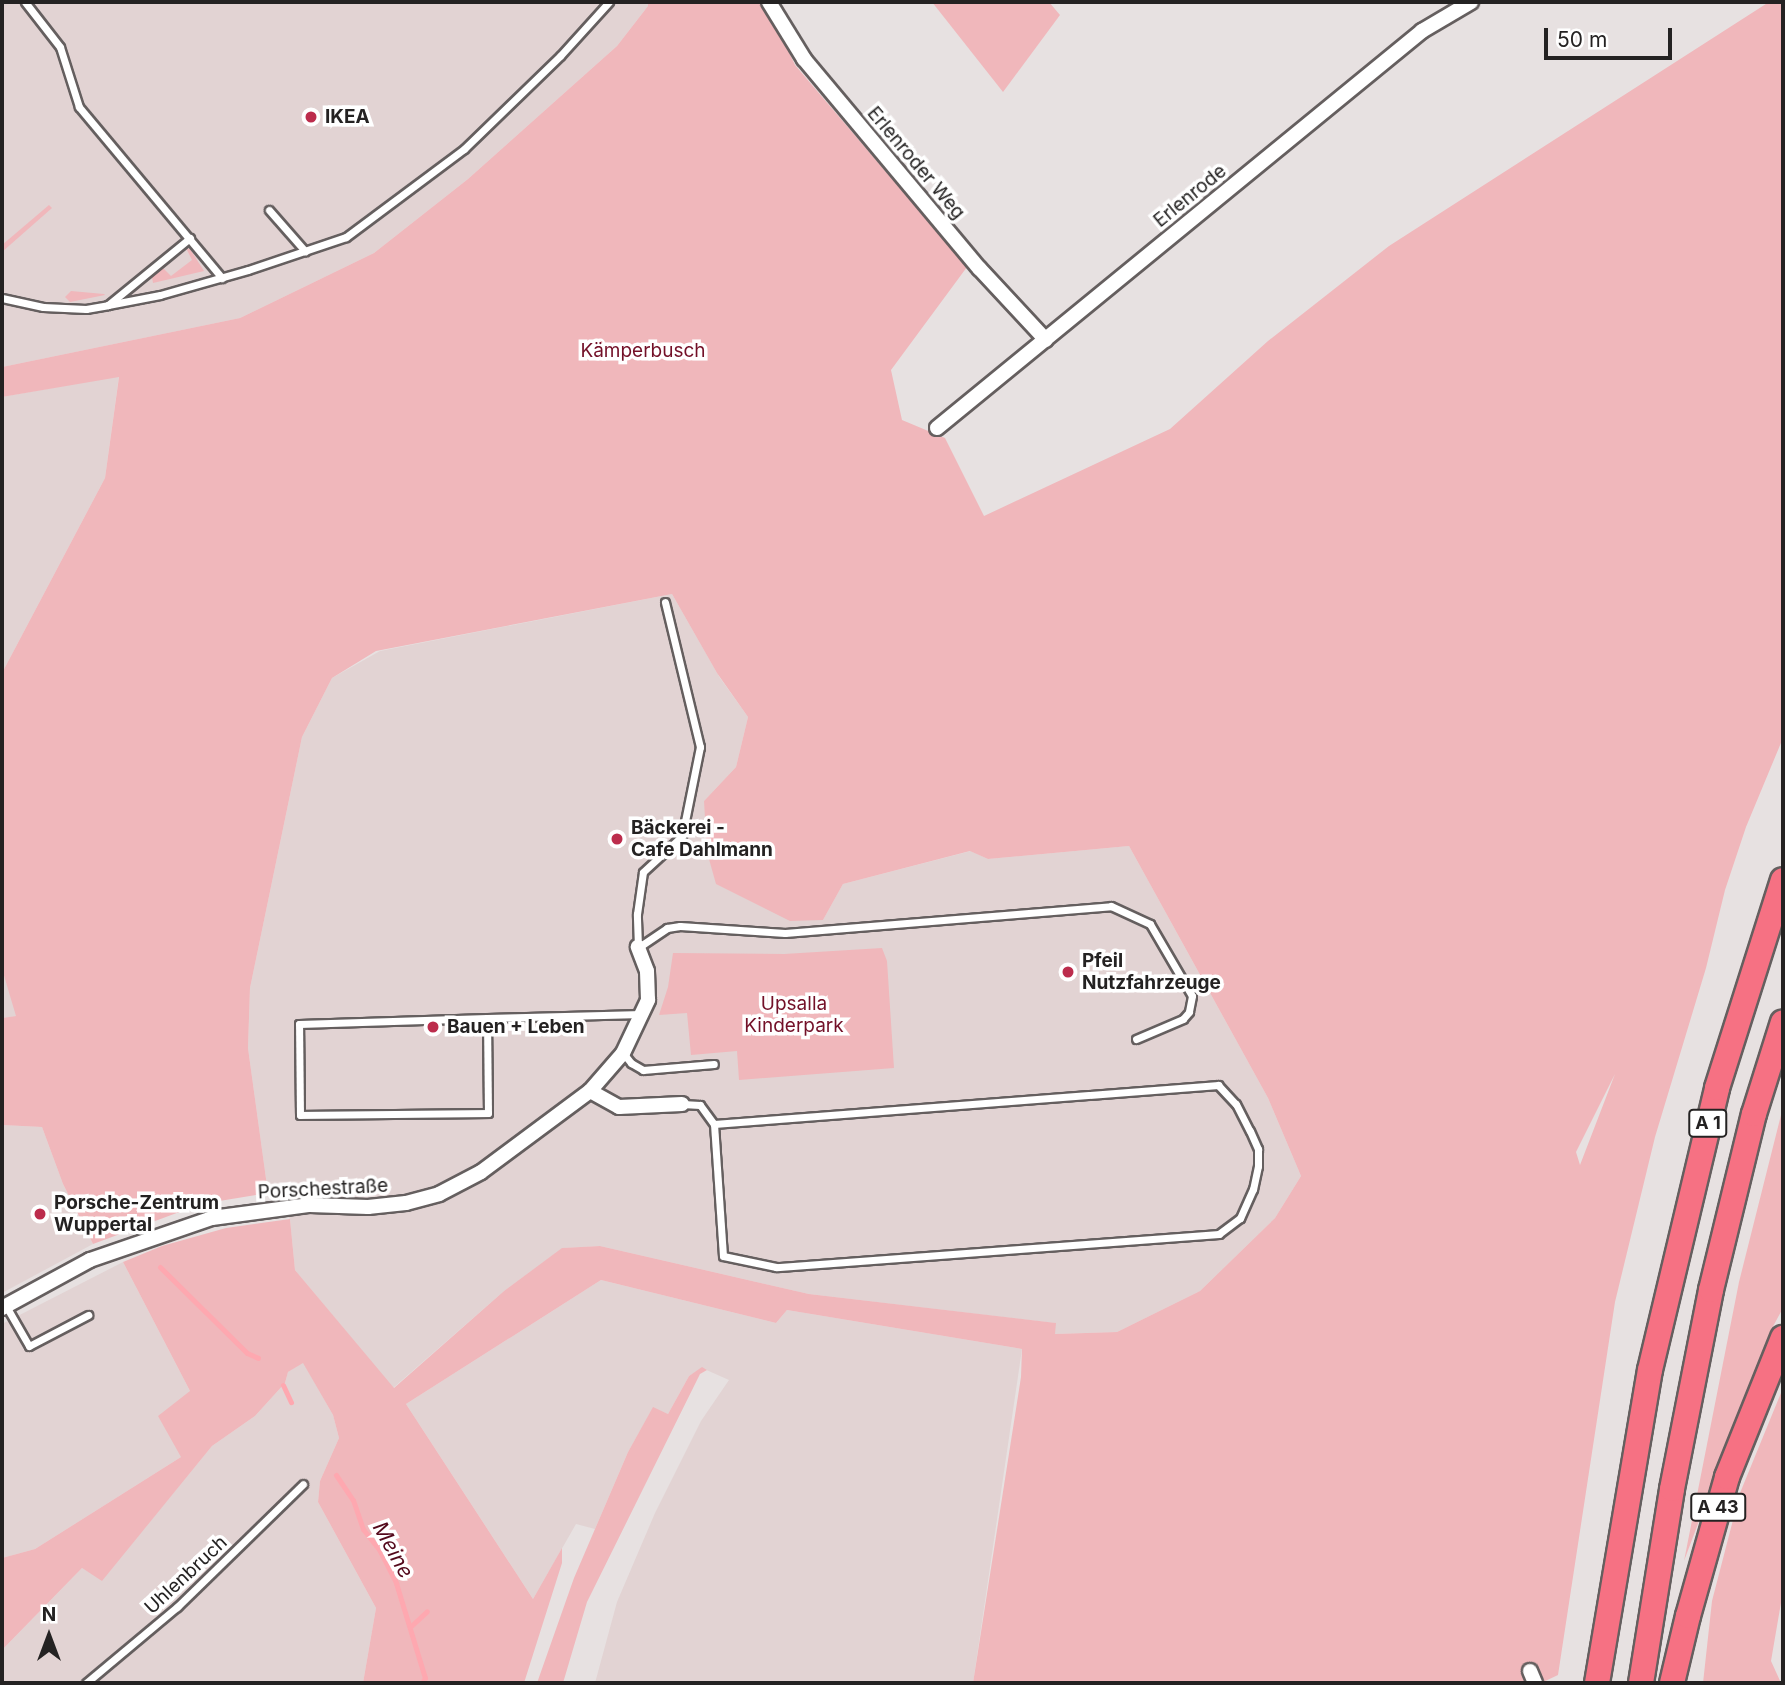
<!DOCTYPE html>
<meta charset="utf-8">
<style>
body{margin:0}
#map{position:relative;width:1785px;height:1685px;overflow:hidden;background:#e7e1e1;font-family:Inter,sans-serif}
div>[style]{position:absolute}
.built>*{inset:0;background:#e2d3d3}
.green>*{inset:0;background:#f0b7bb}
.stream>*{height:5px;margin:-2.5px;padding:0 2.5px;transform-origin:2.5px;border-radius:2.5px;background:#fea8b0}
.roads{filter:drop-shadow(2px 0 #655f5f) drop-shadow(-2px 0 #655f5f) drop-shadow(0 2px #655f5f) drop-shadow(0 -2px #655f5f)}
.service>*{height:7px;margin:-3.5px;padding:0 3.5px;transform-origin:3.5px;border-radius:3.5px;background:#fff}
.minor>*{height:14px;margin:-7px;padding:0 7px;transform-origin:7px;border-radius:7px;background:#fff}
.motorway>*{height:24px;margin:-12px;padding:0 12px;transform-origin:12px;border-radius:12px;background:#f67183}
.dots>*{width:19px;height:19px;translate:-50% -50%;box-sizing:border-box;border:4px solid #fff;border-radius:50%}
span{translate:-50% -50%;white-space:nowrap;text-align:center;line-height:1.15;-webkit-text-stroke:7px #fff;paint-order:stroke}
.shield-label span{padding:2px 5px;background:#fff;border:2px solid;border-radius:5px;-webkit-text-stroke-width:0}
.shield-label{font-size:18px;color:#242222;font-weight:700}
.poi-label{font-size:19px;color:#242222;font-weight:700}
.left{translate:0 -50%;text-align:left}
.street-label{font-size:19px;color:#242222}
.park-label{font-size:19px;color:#731028}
.water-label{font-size:21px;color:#53081b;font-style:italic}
.frame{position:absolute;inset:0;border:4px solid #242222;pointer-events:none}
.north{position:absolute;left:14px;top:1601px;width:70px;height:70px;-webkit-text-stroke:5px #fff;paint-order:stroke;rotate:0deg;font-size:19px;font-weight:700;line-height:28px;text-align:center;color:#242222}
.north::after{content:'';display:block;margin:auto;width:24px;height:32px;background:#242222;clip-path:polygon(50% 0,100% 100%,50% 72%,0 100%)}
.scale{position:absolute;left:1544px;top:28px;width:128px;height:32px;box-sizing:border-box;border:4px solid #242222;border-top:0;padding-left:9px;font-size:21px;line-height:24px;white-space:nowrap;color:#242222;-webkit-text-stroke:5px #fff;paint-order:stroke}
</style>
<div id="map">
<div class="built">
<div style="clip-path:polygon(2px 2px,648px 2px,648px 6px,617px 46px,468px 179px,374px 253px,240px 318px,2px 367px)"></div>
<div style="clip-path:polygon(119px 376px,105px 478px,2px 673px,2px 397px)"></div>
<div style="clip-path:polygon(672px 594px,720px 678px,748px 717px,736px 767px,704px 801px,823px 920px,843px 884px,971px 851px,988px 859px,1129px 846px,1268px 1098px,1301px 1176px,1275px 1218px,1200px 1291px,1117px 1332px,1055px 1334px,1055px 1323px,809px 1294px,600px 1246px,563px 1248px,504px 1291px,393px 1388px,295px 1270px,290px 1219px,268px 1193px,248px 1048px,250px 988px,302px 737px,332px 678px,380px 651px)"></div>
<div style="clip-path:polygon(2px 969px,17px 1016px,2px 1018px)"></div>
<div style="clip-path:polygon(2px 1125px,42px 1127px,63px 1184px,93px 1244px,2px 1293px)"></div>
<div style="clip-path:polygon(123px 1262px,190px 1391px,181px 1457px,35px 1549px,2px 1558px,2px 1324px)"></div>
<div style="clip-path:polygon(601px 1280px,776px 1323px,787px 1310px,1022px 1349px,973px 1683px,595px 1683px,617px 1602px,655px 1513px,701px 1421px,729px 1380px,702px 1368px,689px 1376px,668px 1414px,653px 1408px,628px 1452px,595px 1529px,576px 1524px,533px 1599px,406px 1404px)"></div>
<div style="clip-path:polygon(303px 1362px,333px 1415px,339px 1438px,320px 1481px,318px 1502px,376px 1608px,363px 1683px,2px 1683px,2px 1650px,82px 1568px,102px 1580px,212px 1446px,255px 1416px,285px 1383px,288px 1372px)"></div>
</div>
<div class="green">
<div style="clip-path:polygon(evenodd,648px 2px,765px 2px,795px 65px,967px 267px,891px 370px,902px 420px,945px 438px,984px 516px,1170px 429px,1268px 341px,1389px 246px,1769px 2px,1783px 2px,1783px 738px,1746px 827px,1725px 890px,1706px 968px,1655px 1137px,1615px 1302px,1558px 1675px,1541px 1683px,973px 1683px,1021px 1377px,1022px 1349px,787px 1310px,776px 1323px,601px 1280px,406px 1404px,533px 1599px,562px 1548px,562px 1563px,524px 1683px,363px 1683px,376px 1608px,318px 1502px,320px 1481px,339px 1438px,333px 1415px,303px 1363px,288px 1372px,285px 1383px,255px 1416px,212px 1446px,102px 1581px,82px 1568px,2px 1650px,2px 1558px,35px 1549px,181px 1457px,158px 1416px,190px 1391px,123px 1262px,162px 1246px,226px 1228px,290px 1219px,295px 1270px,394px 1388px,504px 1291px,562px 1248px,600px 1246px,809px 1294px,1056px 1323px,1055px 1334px,1117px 1332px,1200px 1291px,1275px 1218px,1301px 1176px,1268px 1098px,1129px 846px,988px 859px,970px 851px,843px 884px,823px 920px,790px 921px,716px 884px,707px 852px,704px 801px,736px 767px,748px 717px,717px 673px,672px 594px,376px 651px,332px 678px,302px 737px,250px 988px,248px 1048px,268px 1193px,201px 1204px,93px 1244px,63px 1184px,42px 1127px,2px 1125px,2px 1018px,16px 1016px,2px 969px,2px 673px,105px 478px,119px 377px,2px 397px,2px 367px,240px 318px,374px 253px,468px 179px,617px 46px,648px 6px,648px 2px,1615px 1074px,1580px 1165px,1576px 1152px,1615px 1074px)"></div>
<div style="clip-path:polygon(932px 2px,1049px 2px,1060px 15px,1003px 92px)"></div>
<div style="clip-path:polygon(49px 205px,52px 208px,2px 252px,2px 245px)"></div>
<div style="clip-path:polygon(186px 248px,190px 249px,204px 271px,153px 283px,152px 277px,163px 268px,171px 276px,192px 260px)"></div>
<div style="clip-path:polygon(71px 291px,104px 294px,105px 295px,70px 302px,65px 297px)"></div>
<div style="clip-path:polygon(882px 948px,887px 961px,894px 1068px,739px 1080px,737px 1051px,691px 1055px,687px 1013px,659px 1015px,668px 987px,673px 953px,784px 954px)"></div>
<div style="clip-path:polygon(1783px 1107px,1783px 1308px,1770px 1332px,1684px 1561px,1739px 1282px)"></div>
<div style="clip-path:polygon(702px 1367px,707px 1370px,700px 1374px,587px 1602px,563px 1683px,537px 1683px,574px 1578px,628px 1452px,653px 1407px,668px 1414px,689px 1376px)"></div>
<div style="clip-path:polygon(1783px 1388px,1783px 1591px,1771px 1661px,1781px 1683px,1703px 1683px,1712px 1601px,1740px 1493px)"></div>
</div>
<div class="stream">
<div style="left:160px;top:1267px;width:122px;rotate:44.7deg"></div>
<div style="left:247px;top:1353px;width:12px;rotate:24deg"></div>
<div style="left:283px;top:1385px;width:19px;rotate:65deg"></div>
<div style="left:336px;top:1475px;width:30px;rotate:56deg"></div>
<div style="left:353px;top:1500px;width:31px;rotate:71deg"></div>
<div style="left:363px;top:1529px;width:28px;rotate:52deg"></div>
<div style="left:380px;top:1551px;width:36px;rotate:63deg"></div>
<div style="left:396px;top:1583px;width:99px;rotate:73deg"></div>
<div style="left:425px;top:1678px;width:6px;rotate:121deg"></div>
<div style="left:410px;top:1627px;width:23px;rotate:-43deg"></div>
</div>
<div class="roads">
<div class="service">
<div style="left:25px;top:2px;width:57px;rotate:52.1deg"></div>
<div style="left:60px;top:47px;width:63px;rotate:72.4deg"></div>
<div style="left:79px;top:107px;width:223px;rotate:50.1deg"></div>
<div style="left:269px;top:210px;width:55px;rotate:48.7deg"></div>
<div style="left:2px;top:298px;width:42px;rotate:12.4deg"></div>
<div style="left:43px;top:307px;width:43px;rotate:2.7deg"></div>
<div style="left:86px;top:309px;width:22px;rotate:-10deg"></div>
<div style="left:108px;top:305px;width:53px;rotate:-10.9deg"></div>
<div style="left:160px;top:295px;width:91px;rotate:-15.9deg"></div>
<div style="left:248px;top:270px;width:103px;rotate:-18.6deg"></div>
<div style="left:346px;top:237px;width:147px;rotate:-36.7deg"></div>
<div style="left:464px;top:149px;width:134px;rotate:-44.1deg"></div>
<div style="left:560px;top:56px;width:73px;rotate:-47.8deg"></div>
<div style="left:108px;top:305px;width:106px;rotate:-39.3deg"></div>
<div style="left:638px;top:947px;width:33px;rotate:-92deg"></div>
<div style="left:637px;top:914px;width:42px;rotate:-81.9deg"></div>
<div style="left:643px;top:872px;width:53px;rotate:-42.7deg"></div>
<div style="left:682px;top:836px;width:91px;rotate:-78.6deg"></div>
<div style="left:700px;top:747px;width:149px;rotate:-103.6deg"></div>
<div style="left:639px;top:947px;width:34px;rotate:-34deg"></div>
<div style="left:667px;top:928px;width:13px;rotate:-9deg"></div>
<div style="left:680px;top:926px;width:105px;rotate:3.8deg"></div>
<div style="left:785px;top:933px;width:327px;rotate:-4.7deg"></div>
<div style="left:1111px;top:906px;width:43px;rotate:24.8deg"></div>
<div style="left:1150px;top:924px;width:83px;rotate:59.7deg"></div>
<div style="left:1192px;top:996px;width:16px;rotate:101deg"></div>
<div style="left:1189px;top:1012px;width:9px;rotate:131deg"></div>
<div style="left:1183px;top:1019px;width:51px;rotate:156.9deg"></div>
<div style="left:487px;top:1018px;width:95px;rotate:89.4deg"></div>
<div style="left:488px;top:1113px;width:188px;rotate:179.4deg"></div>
<div style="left:300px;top:1115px;width:91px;rotate:-90.6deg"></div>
<div style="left:299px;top:1024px;width:188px;rotate:-1.8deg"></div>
<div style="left:487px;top:1018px;width:155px;rotate:-1.5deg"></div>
<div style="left:623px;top:1053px;width:13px;rotate:51deg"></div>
<div style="left:631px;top:1063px;width:14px;rotate:30deg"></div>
<div style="left:643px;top:1070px;width:71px;rotate:-4.8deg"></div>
<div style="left:682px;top:1104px;width:18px;rotate:3deg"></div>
<div style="left:700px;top:1105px;width:24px;rotate:54deg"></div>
<div style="left:714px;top:1124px;width:506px;rotate:-4.42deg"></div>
<div style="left:1218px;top:1085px;width:26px;rotate:47deg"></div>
<div style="left:1236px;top:1104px;width:30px;rotate:63deg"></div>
<div style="left:1250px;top:1131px;width:20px;rotate:66deg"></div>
<div style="left:1258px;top:1149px;width:17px;rotate:90deg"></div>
<div style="left:1258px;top:1166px;width:24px;rotate:102deg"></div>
<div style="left:1253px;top:1189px;width:32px;rotate:114deg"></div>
<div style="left:1240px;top:1218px;width:26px;rotate:143deg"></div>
<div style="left:1219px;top:1234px;width:444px;rotate:175.7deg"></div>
<div style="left:776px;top:1267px;width:54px;rotate:-168.3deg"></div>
<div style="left:723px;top:1256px;width:132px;rotate:-93.9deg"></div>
<div style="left:6px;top:1306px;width:46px;rotate:60.1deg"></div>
<div style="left:29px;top:1346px;width:67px;rotate:-27.7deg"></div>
<div style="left:86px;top:1683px;width:119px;rotate:-39.9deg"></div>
<div style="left:177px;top:1607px;width:176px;rotate:-44.3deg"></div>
</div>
<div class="minor">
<div style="left:769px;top:2px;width:67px;rotate:58.4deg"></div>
<div style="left:804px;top:59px;width:273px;rotate:50.1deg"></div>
<div style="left:979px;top:268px;width:98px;rotate:47.1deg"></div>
<div style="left:937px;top:428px;width:627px;rotate:-39.3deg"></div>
<div style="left:1422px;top:31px;width:57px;rotate:-30.6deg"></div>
<div style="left:590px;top:1091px;width:33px;rotate:29deg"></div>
<div style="left:619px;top:1107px;width:63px;rotate:-2.7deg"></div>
<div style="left:2px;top:1308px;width:100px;rotate:-28.6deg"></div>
<div style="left:90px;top:1260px;width:129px;rotate:-19deg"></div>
<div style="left:212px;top:1218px;width:99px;rotate:-7.6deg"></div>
<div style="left:310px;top:1205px;width:58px;rotate:2deg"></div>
<div style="left:368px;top:1207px;width:38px;rotate:-6deg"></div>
<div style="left:406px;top:1203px;width:34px;rotate:-15deg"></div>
<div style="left:439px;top:1194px;width:47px;rotate:-27.6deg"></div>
<div style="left:481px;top:1172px;width:136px;rotate:-36.6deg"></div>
<div style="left:590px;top:1091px;width:50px;rotate:-49deg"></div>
<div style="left:623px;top:1053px;width:59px;rotate:-64.7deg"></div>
<div style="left:648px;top:1000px;width:29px;rotate:-92deg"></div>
<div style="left:647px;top:971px;width:26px;rotate:-111deg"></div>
<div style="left:1530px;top:1671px;width:13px;rotate:67deg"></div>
</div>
<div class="motorway">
<div style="left:1597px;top:1683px;width:317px;rotate:-80.4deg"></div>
<div style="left:1650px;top:1370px;width:290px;rotate:-76.6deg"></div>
<div style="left:1717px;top:1088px;width:218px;rotate:-72.4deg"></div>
<div style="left:1641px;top:1683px;width:196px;rotate:-80.9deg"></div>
<div style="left:1672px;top:1489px;width:203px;rotate:-78.9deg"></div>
<div style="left:1711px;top:1290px;width:181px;rotate:-76.3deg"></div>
<div style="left:1754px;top:1114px;width:96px;rotate:-72.5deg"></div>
<div style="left:1672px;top:1683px;width:69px;rotate:-76.6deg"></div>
<div style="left:1688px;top:1616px;width:144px;rotate:-74.3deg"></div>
<div style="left:1727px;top:1477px;width:150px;rotate:-68.1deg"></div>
</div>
</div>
<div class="dots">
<div style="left:311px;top:117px;background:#bc2c4c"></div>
<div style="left:617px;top:839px;background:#bc2c4c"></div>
<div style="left:1068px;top:972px;background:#bc2c4c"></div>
<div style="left:433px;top:1027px;background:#bc2c4c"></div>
<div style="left:40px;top:1214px;background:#bc2c4c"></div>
</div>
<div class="shield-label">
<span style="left:1708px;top:1123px">A 1</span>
<span style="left:1718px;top:1507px">A 43</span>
</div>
<div class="poi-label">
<span class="left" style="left:325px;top:117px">IKEA</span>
<span class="left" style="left:631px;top:839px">Bäckerei -<br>Cafe Dahlmann</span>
<span class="left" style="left:1082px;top:972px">Pfeil<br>Nutzfahrzeuge</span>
<span class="left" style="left:447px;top:1027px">Bauen + Leben</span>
<span class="left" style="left:54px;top:1214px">Porsche-Zentrum<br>Wuppertal</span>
</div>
<div class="street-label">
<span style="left:916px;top:163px;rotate:50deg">Erlenroder Weg</span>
<span style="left:1190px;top:196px;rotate:-39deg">Erlenrode</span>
<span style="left:323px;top:1189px;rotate:-3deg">Porschestraße</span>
<span style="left:186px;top:1575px;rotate:-43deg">Uhlenbruch</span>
</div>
<div class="park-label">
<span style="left:643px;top:351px">Kämperbusch</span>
<span style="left:794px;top:1015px">Upsalla<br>Kinderpark</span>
</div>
<div class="water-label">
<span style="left:393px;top:1550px;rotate:61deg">Meine</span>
</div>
<div class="frame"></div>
<div class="north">N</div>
<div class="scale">50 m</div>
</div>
